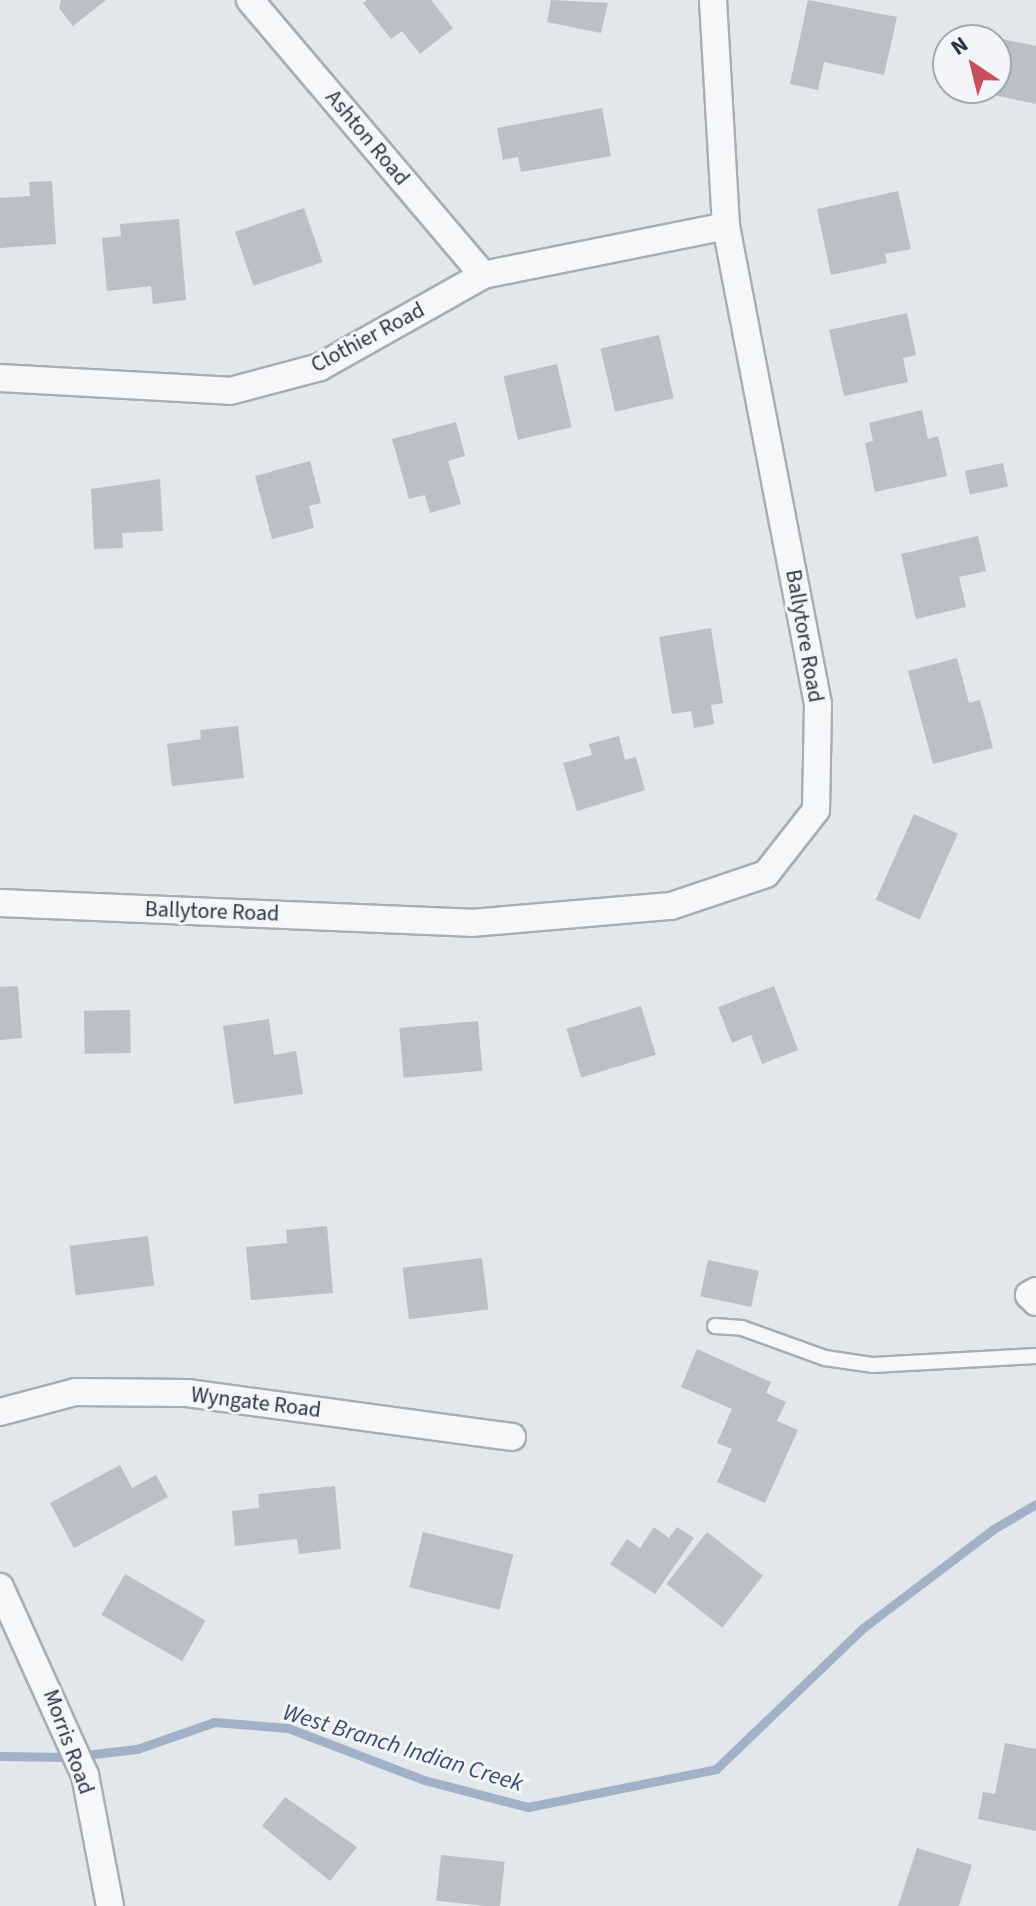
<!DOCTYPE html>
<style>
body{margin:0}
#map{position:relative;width:1036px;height:1906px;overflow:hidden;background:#e3e6ea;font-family:"Source Sans 3",sans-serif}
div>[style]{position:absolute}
.stream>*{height:9px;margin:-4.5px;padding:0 4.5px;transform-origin:4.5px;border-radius:4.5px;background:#a0b1c8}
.building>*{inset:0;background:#bbbfc7;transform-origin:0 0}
.roads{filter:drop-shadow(2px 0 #a8adb4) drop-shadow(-2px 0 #a8adb4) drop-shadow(0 2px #a8adb4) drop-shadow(0 -2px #a8adb4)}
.lane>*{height:14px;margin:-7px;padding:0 7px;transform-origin:7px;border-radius:7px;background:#f6f7f9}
.street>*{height:26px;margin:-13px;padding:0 13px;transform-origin:13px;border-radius:13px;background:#f6f7f9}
span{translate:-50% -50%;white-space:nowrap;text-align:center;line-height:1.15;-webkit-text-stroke:6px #f3f5f8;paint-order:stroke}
.street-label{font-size:22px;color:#2c3342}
.water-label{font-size:24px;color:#384f74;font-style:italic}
.north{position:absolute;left:932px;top:24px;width:80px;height:80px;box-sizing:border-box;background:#f3f5f8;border:2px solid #a3a7af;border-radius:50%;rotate:325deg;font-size:22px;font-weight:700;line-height:32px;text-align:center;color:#2c3342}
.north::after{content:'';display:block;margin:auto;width:28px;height:36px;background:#c8505b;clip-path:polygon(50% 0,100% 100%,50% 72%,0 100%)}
</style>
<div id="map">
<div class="stream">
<div style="left:0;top:1756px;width:68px;rotate:0.8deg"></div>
<div style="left:68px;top:1757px;width:69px;rotate:-6.6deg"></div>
<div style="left:137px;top:1749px;width:82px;rotate:-19.3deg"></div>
<div style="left:214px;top:1722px;width:74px;rotate:4.6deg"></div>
<div style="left:288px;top:1728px;width:146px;rotate:20.9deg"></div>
<div style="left:424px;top:1780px;width:107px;rotate:14.6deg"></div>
<div style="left:528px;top:1807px;width:192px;rotate:-11.4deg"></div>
<div style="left:716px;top:1769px;width:204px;rotate:-43.8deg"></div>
<div style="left:863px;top:1628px;width:162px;rotate:-37.2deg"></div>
<div style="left:992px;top:1530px;width:51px;rotate:-30.6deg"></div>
</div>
<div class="building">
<div style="clip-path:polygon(61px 0,106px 0,73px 26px,59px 8px)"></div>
<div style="clip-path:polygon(367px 0,431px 0,453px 28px,420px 54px,402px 31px,391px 39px,363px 3px)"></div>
<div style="clip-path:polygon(551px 0,608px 3px,601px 33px,547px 22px)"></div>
<div style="clip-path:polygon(808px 0,897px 17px,884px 75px,824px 62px,818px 90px,790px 84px)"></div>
<div style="clip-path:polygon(978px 34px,1036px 46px,1036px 104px,966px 89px,996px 88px,996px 40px,977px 40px)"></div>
<div style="clip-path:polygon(945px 53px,948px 54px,948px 86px,938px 84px)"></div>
<div style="clip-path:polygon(602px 108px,611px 156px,521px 172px,518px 157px,503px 160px,497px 128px)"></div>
<div style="clip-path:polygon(52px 181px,56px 244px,0 248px,0 198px,30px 196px,29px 182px)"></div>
<div style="clip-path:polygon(898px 191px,911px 249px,885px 254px,887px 263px,831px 275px,817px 209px)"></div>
<div style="left:304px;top:208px;width:57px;height:73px;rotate:71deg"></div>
<div style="clip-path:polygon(179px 219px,186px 300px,153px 304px,151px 286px,107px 291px,102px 238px,121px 236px,120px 224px)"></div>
<div style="clip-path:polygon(907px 313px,916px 355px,903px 358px,908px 382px,844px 396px,829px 330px)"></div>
<div style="left:659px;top:335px;width:65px;height:60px;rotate:77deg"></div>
<div style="left:557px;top:364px;width:65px;height:55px;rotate:77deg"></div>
<div style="clip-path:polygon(922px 410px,928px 439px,938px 436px,947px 476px,875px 492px,865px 443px,873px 441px,869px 423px)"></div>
<div style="clip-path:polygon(456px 422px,465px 456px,448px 461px,461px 504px,430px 513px,425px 495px,409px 499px,392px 439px)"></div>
<div style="clip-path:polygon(310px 461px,321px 503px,309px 506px,314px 528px,272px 539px,255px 476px)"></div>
<div style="left:1003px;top:463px;width:24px;height:39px;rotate:78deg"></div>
<div style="clip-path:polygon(160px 479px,163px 531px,122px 533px,123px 548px,94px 549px,91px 489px)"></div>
<div style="clip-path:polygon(978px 536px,986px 571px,959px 577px,966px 607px,916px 619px,901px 554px)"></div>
<div style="clip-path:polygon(711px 628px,723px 703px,711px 705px,714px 724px,694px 728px,691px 711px,672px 714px,659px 637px)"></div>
<div style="clip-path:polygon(957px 658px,969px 703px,980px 700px,993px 748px,933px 764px,908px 671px)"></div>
<div style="clip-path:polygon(238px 726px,244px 778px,172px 786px,167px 744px,201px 739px,200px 730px)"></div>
<div style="clip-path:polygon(619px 736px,625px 760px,636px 757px,645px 790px,577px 811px,563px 763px,592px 755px,589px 744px)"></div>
<div style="left:914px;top:814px;width:48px;height:94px;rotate:24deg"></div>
<div style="clip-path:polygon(18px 986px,22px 1038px,0 1040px,0 987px)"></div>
<div style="clip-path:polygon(774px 986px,798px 1050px,762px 1064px,751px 1035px,732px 1043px,718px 1007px)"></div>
<div style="left:641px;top:1006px;width:51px;height:78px;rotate:73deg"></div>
<div style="left:130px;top:1010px;width:43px;height:46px;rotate:89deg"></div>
<div style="clip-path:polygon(269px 1019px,274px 1055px,296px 1051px,303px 1094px,234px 1104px,223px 1026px)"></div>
<div style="left:478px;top:1021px;width:50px;height:79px;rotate:85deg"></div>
<div style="clip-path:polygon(327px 1226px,333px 1293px,251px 1300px,246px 1247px,287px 1243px,286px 1230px)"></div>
<div style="left:148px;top:1236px;width:50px;height:79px;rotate:83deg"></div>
<div style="left:482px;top:1258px;width:52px;height:80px;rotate:83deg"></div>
<div style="left:708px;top:1260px;width:52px;height:37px;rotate:12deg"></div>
<div style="clip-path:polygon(697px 1349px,771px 1382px,766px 1393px,786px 1402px,777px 1421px,798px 1430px,765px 1503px,717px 1482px,732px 1449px,717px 1443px,732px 1409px,681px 1387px)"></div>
<div style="clip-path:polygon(120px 1465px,132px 1488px,156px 1475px,168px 1497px,74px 1548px,50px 1503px)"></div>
<div style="clip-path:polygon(335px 1486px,341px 1549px,299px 1554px,297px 1539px,235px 1546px,232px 1511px,259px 1508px,258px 1494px)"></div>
<div style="clip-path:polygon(654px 1527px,669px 1538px,677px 1527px,694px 1538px,655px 1594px,610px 1564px,627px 1539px,640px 1548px)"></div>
<div style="left:423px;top:1532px;width:93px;height:57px;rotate:14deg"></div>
<div style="left:707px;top:1532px;width:71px;height:66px;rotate:38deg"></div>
<div style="left:125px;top:1574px;width:93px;height:47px;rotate:30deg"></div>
<div style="clip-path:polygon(1005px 1743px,1036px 1749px,1036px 1831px,978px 1819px,983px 1792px,995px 1794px)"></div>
<div style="clip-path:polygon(285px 1797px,357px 1847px,330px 1881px,262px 1826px)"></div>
<div style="clip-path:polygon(917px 1848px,972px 1865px,959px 1906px,898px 1906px)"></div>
<div style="left:441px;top:1855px;width:64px;height:46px;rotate:6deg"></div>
</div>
<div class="roads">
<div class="lane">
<div style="left:715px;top:1326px;width:27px;rotate:4deg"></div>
<div style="left:742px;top:1328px;width:88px;rotate:19.9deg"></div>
<div style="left:825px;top:1358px;width:49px;rotate:8.3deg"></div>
<div style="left:873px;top:1365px;width:163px;rotate:-3.2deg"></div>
</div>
<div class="street">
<div style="left:250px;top:0;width:360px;rotate:49.7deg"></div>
<div style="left:0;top:378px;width:230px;rotate:3.2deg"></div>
<div style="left:230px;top:391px;width:93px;rotate:-14.9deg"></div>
<div style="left:320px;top:367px;width:187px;rotate:-29.4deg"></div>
<div style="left:483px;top:275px;width:248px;rotate:-11.4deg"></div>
<div style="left:0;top:903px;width:471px;rotate:2.4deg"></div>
<div style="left:471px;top:923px;width:201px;rotate:-4.9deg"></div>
<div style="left:671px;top:906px;width:100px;rotate:-18.6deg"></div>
<div style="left:766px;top:874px;width:81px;rotate:-52deg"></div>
<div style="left:816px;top:810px;width:106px;rotate:-88.9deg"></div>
<div style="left:818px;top:704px;width:487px;rotate:-100.9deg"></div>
<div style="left:726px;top:226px;width:226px;rotate:-93.3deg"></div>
<div style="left:1036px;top:1291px;width:8px;rotate:150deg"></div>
<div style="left:1029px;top:1295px;width:10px;rotate:45deg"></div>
<div style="left:0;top:1412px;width:78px;rotate:-14.9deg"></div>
<div style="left:75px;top:1392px;width:112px;rotate:0.5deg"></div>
<div style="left:187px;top:1393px;width:328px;rotate:7.7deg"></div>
<div style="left:0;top:1587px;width:206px;rotate:65.7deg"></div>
<div style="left:85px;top:1775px;width:133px;rotate:79.2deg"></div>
</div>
</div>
<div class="street-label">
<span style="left:367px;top:138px;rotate:50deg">Ashton Road</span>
<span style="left:368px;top:338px;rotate:-28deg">Clothier Road</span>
<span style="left:804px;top:636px;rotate:80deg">Ballytore Road</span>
<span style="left:212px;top:912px;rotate:2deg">Ballytore Road</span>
<span style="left:256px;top:1403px;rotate:7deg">Wyngate Road</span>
<span style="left:68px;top:1742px;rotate:70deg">Morris Road</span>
</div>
<div class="water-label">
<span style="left:403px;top:1748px;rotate:17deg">West Branch Indian Creek</span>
</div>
<div class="north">N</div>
</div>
